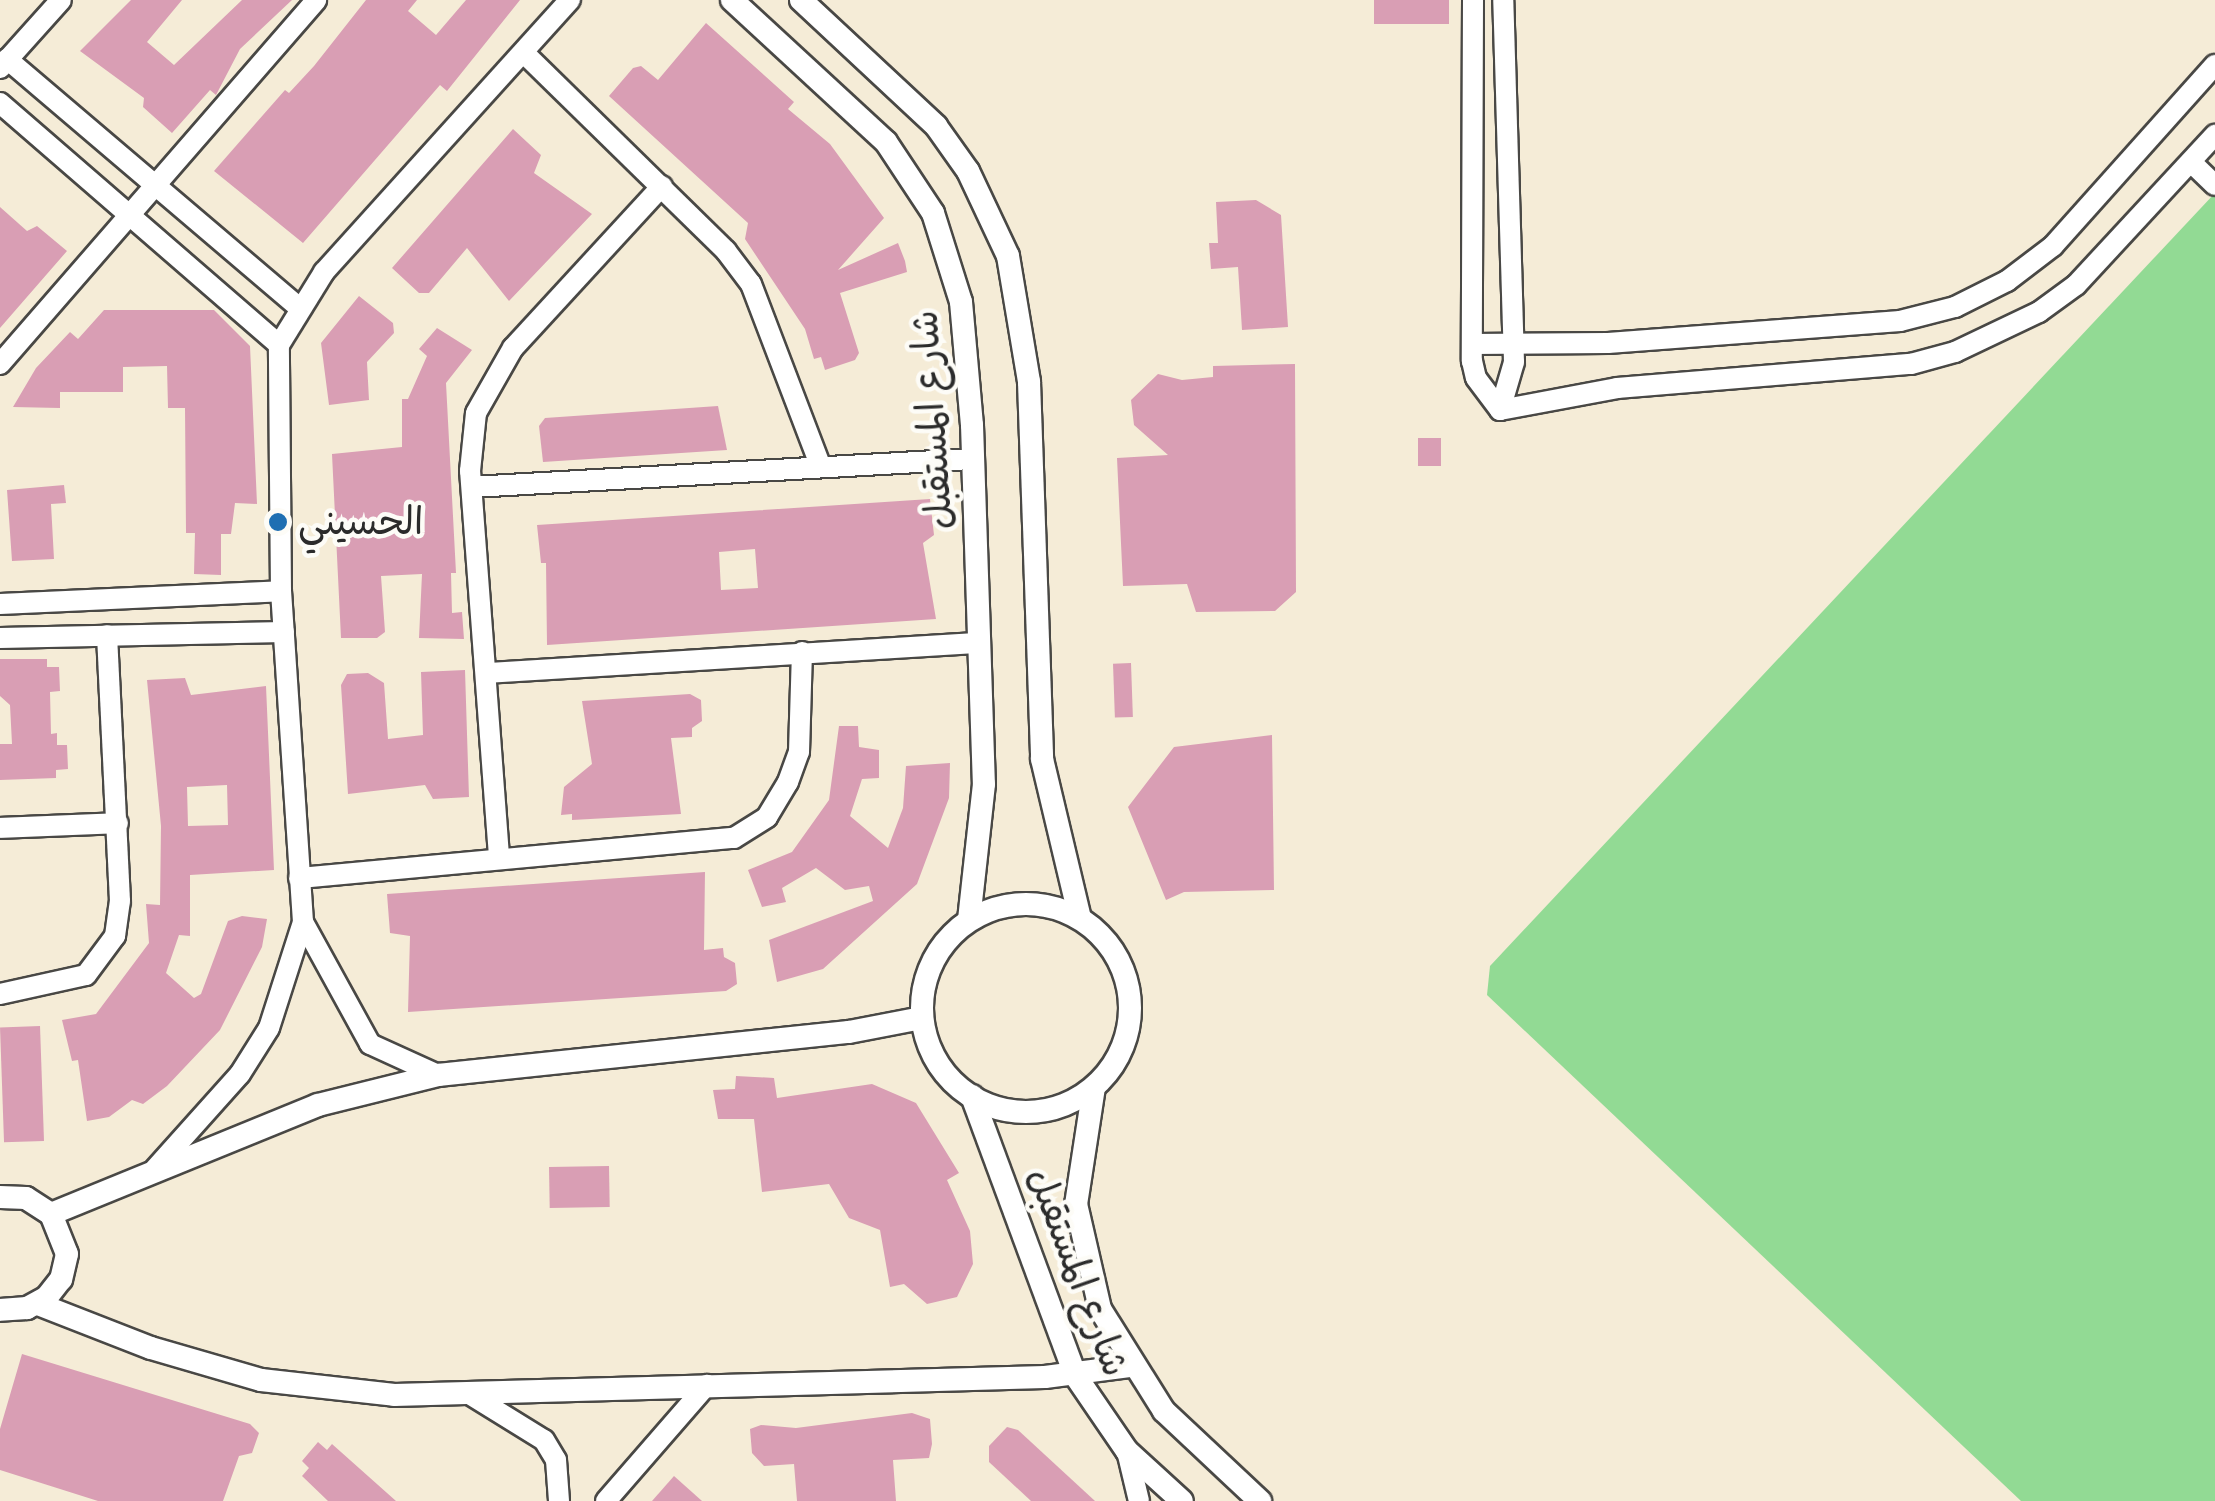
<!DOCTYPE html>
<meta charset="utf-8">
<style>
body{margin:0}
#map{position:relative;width:2215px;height:1501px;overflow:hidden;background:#f5ecd7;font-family:Sriracha,"Playpen Sans Arabic",sans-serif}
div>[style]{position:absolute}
.green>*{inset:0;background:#92da94}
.building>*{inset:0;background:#d99eb4;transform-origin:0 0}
.roads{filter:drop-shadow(2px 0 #494845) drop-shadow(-2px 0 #494845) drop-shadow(0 2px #494845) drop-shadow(0 -2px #494845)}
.minor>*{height:20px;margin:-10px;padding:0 10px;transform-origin:10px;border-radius:10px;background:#fff}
.tertiary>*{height:22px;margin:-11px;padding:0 11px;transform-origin:11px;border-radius:11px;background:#fff}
.tertiary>.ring{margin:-11px;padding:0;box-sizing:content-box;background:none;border:22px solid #fff;border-radius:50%}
.dots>*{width:28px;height:28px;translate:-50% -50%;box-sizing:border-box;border:5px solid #fdfcf7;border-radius:50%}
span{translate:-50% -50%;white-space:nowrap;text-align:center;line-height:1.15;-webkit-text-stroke:9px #fdfcf7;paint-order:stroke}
.street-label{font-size:38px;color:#2b2b2b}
.poi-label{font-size:38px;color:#2b2b2b}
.left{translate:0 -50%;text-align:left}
</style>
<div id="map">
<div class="green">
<div style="clip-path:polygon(2215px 193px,2215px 1501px,2021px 1501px,1487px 995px,1490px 966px)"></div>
</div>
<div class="building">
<div style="clip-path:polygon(131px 0,182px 0,147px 42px,174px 65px,242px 0,292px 0,240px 49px,216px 95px,210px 90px,172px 133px,143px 107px,144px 98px,80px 51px)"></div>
<div style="clip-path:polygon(366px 0,417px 0,408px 11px,436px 35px,466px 0,520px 0,447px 91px,440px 85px,303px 243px,214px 171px,285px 90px,289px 93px,314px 66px)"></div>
<div style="left:1374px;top:0;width:75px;height:24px"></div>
<div style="clip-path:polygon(706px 23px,794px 102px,788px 109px,830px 144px,884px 218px,838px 270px,898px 243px,905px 261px,907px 272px,840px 293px,859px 353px,855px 360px,825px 370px,821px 357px,814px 359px,805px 329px,745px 239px,748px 223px,609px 96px,633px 68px,641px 66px,658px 80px)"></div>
<div style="clip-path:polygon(513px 129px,541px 155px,534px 173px,592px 214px,509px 301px,467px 248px,429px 293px,419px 293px,392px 268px)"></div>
<div style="clip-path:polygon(1256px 200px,1281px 215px,1288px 327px,1242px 330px,1238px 267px,1211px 269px,1209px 243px,1218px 243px,1216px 202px)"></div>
<div style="clip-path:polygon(0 207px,27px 231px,37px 226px,67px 251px,0 328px)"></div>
<div style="clip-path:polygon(359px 296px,393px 323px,394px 333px,367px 362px,369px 400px,329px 405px,321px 343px)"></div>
<div style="clip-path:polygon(104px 310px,214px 310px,250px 346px,257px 504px,235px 503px,231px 534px,221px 534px,221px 575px,194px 574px,195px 533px,186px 533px,185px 408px,168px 408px,167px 366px,123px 367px,123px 392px,60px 392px,60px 408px,13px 407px,36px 368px,70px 332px,78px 339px)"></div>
<div style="clip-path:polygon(437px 328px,472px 350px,446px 383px,456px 573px,451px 573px,452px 613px,462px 612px,464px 639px,419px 638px,422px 574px,381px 576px,385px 632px,377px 638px,341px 638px,332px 454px,402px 447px,402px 399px,408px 399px,427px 356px,419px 349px)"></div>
<div style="clip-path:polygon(1295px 364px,1296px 592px,1275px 611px,1196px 612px,1187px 584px,1123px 586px,1117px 458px,1168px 455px,1134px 425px,1131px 400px,1158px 374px,1182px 380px,1213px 377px,1213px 366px)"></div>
<div style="clip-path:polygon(718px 406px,727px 450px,543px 462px,539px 426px,545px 418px)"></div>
<div style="left:1418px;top:438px;width:23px;height:28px"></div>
<div style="clip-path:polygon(64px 485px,66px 503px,51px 504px,54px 559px,12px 561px,7px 490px)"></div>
<div style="clip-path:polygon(evenodd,930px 499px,934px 535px,923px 543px,936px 619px,547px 645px,546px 563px,541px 563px,537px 525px,930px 499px,755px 549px,758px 588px,721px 590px,719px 552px,755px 549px)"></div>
<div style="clip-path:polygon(0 659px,47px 659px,47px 667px,59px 667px,60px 691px,50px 692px,51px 734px,57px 733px,57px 745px,67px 745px,68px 769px,56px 770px,56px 778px,0 780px,0 744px,12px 744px,10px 705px,0 696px)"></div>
<div style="left:1131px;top:663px;width:54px;height:18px;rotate:88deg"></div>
<div style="clip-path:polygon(465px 670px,469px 797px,433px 799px,425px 785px,348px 794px,341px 685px,347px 674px,368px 673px,384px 683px,388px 739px,423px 735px,421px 672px)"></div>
<div style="clip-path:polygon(evenodd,185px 678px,191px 695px,266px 686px,274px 870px,190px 875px,190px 936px,179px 935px,166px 973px,194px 998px,201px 994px,228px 921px,242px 916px,267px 919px,262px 947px,220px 1030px,167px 1086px,143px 1104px,132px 1100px,109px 1117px,87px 1121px,78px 1060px,72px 1061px,62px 1020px,96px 1014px,149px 943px,146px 904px,160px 905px,161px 826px,147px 680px,185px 678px,227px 785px,228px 825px,188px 826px,187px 787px,227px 785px)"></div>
<div style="clip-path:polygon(690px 694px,701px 700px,702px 721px,692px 728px,692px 737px,671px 738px,681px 814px,572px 820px,572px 814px,561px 815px,564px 787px,592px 764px,582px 701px)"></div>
<div style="clip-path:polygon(839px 726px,858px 726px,859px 747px,879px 750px,879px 778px,862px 779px,850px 816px,888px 848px,903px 808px,906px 766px,950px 763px,949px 798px,917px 884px,823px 969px,777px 982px,769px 940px,873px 901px,869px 886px,845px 890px,816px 868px,782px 888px,786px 902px,762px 907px,748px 870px,792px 852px,829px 800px)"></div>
<div style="clip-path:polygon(1272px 735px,1274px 890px,1184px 892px,1166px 900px,1128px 807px,1174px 747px)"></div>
<div style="clip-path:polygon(705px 872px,704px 950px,723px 948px,724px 957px,735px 963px,737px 984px,726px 991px,408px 1012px,410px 936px,390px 933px,387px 894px)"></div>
<div style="left:40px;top:1026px;width:115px;height:40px;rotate:88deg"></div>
<div style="clip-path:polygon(736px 1076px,774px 1078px,777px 1098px,872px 1084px,916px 1103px,959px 1173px,947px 1180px,970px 1231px,973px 1264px,957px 1297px,927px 1304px,904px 1284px,890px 1287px,880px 1230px,849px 1218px,829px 1184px,762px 1192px,754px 1119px,718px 1119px,713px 1090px,735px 1089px)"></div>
<div style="left:609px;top:1166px;width:41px;height:60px;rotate:89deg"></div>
<div style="clip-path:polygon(22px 1354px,250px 1424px,259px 1433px,252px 1453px,239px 1456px,223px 1501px,98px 1501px,0 1470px,0 1429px)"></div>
<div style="clip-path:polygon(912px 1413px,930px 1419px,932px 1444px,929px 1458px,893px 1460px,896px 1501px,797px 1501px,794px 1464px,764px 1466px,752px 1453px,750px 1429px,761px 1425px,796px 1428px)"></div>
<div style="clip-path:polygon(1007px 1427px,1018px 1430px,1095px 1501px,1031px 1501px,989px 1462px,989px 1446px)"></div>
<div style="clip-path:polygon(318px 1442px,327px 1450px,332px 1444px,396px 1501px,328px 1501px,302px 1476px,309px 1468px,302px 1461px)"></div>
<div style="clip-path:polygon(674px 1476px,702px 1501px,652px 1501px)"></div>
</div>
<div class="roads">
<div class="minor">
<div style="left:1473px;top:0;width:361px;rotate:90.2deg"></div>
<div style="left:1472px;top:361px;width:17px;rotate:77deg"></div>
<div style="left:1476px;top:378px;width:40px;rotate:53deg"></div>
<div style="left:525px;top:54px;width:281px;rotate:44.4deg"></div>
<div style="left:726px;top:251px;width:41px;rotate:52.9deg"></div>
<div style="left:751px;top:284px;width:194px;rotate:69.1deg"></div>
<div style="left:7px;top:59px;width:382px;rotate:40.4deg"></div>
<div style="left:0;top:68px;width:91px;rotate:-48.1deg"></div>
<div style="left:0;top:103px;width:369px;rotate:40.9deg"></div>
<div style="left:2191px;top:162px;width:33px;rotate:44deg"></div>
<div style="left:1472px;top:344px;width:136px;rotate:-0.4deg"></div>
<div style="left:1608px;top:343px;width:293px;rotate:-4.3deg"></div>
<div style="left:1900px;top:321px;width:57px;rotate:-14.3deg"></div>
<div style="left:1955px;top:307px;width:58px;rotate:-26.6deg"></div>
<div style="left:2007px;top:281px;width:58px;rotate:-37.3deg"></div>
<div style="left:2053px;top:246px;width:243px;rotate:-48.2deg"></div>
<div style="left:0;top:364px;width:482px;rotate:-49deg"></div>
<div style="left:1500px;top:410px;width:119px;rotate:-10.6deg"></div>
<div style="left:1617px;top:388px;width:295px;rotate:-4.7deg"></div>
<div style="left:1911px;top:364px;width:46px;rotate:-15.3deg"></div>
<div style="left:1955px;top:352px;width:93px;rotate:-25.5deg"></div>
<div style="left:2039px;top:312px;width:46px;rotate:-36.1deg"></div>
<div style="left:2076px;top:285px;width:205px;rotate:-47.2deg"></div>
<div style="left:1500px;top:410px;width:50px;rotate:-73.7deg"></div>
<div style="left:1514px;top:362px;width:362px;rotate:-91.7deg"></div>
<div style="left:472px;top:487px;width:501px;rotate:-3.21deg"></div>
<div style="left:0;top:604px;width:281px;rotate:-2.6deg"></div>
<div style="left:0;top:638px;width:284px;rotate:-1.2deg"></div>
<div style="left:487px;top:673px;width:492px;rotate:-3.5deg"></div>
<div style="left:0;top:828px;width:118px;rotate:-2.4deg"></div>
<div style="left:499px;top:856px;width:386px;rotate:-94.3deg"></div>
<div style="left:470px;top:471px;width:58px;rotate:-84.1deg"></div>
<div style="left:476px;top:413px;width:75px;rotate:-60.4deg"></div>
<div style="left:513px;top:348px;width:220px;rotate:-47.4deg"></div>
<div style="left:299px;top:878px;width:437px;rotate:-5.3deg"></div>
<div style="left:734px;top:838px;width:39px;rotate:-32deg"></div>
<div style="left:767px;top:817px;width:41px;rotate:-59deg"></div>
<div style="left:788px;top:782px;width:32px;rotate:-70deg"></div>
<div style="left:799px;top:752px;width:100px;rotate:-88.3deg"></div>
<div style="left:303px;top:922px;width:139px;rotate:61.2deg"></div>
<div style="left:370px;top:1044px;width:75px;rotate:24.5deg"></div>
<div style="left:0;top:994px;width:88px;rotate:-12.5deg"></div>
<div style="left:86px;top:975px;width:49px;rotate:-53.4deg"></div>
<div style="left:115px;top:936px;width:35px;rotate:-82deg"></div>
<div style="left:120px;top:901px;width:266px;rotate:-92.8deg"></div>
<div style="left:155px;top:1169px;width:127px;rotate:-48.2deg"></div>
<div style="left:240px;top:1074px;width:54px;rotate:-57.8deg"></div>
<div style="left:269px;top:1028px;width:111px;rotate:-72.2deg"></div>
<div style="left:303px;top:922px;width:332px;rotate:-93.8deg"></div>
<div style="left:281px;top:591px;width:246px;rotate:-90.5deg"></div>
<div style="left:279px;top:345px;width:86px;rotate:-58.3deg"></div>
<div style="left:324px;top:272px;width:367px;rotate:-47.9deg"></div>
<div style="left:471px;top:1395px;width:86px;rotate:31.7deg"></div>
<div style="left:544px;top:1440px;width:23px;rotate:59deg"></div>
<div style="left:556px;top:1460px;width:41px;rotate:85.8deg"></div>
<div style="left:1127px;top:1451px;width:51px;rotate:76.5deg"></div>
<div style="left:606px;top:1501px;width:154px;rotate:-49deg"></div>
</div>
<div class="tertiary">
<div style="left:732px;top:0;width:209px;rotate:42.7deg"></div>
<div style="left:886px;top:142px;width:85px;rotate:56.5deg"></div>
<div style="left:933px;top:213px;width:93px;rotate:72.5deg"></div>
<div style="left:961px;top:302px;width:123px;rotate:84.9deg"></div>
<div style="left:972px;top:425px;width:359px;rotate:88.1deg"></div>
<div style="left:984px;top:784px;width:137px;rotate:96.3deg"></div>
<div style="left:801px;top:0;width:185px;rotate:43deg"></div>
<div style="left:936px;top:126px;width:55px;rotate:54.6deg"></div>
<div style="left:968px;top:171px;width:94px;rotate:64.8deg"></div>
<div style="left:1008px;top:256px;width:128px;rotate:80.5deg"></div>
<div style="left:1029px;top:382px;width:377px;rotate:88deg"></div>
<div style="left:1042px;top:759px;width:163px;rotate:76.6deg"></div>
<div class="ring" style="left:922px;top:904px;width:186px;height:186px"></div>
<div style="left:1094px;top:1087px;width:118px;rotate:98.7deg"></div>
<div style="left:1076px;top:1204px;width:108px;rotate:77.1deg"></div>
<div style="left:1100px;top:1309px;width:120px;rotate:57.9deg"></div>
<div style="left:1164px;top:1411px;width:132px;rotate:43.2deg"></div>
<div style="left:972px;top:1096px;width:297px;rotate:69.7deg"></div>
<div style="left:1075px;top:1375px;width:92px;rotate:55.6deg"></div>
<div style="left:1127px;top:1451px;width:74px;rotate:42.3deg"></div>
<div style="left:0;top:1197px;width:26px;rotate:2deg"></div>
<div style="left:26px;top:1198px;width:30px;rotate:33deg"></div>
<div style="left:51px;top:1214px;width:43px;rotate:68.2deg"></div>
<div style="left:67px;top:1254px;width:26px;rotate:103deg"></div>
<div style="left:61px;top:1279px;width:23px;rotate:128deg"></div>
<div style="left:47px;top:1297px;width:23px;rotate:151deg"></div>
<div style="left:27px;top:1308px;width:27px;rotate:176deg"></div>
<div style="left:51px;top:1214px;width:288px;rotate:-22.2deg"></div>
<div style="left:318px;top:1105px;width:124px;rotate:-14deg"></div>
<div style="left:438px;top:1075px;width:413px;rotate:-6deg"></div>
<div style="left:849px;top:1032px;width:74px;rotate:-10.9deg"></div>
<div style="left:38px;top:1304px;width:121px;rotate:21.3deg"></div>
<div style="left:151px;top:1348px;width:115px;rotate:16.2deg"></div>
<div style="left:261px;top:1380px;width:134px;rotate:6.4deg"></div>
<div style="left:394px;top:1395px;width:651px;rotate:-1.58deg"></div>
<div style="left:1045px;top:1377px;width:87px;rotate:-7.3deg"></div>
</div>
</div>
<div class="dots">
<div style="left:278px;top:522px;background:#1f6fb2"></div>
</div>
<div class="street-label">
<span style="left:932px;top:420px;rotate:-94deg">شارع المستقبل</span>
<span style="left:1078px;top:1272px;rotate:69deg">شارع المستقبل</span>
</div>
<div class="poi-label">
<span class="left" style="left:298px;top:522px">الحسيني</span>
</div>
</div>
